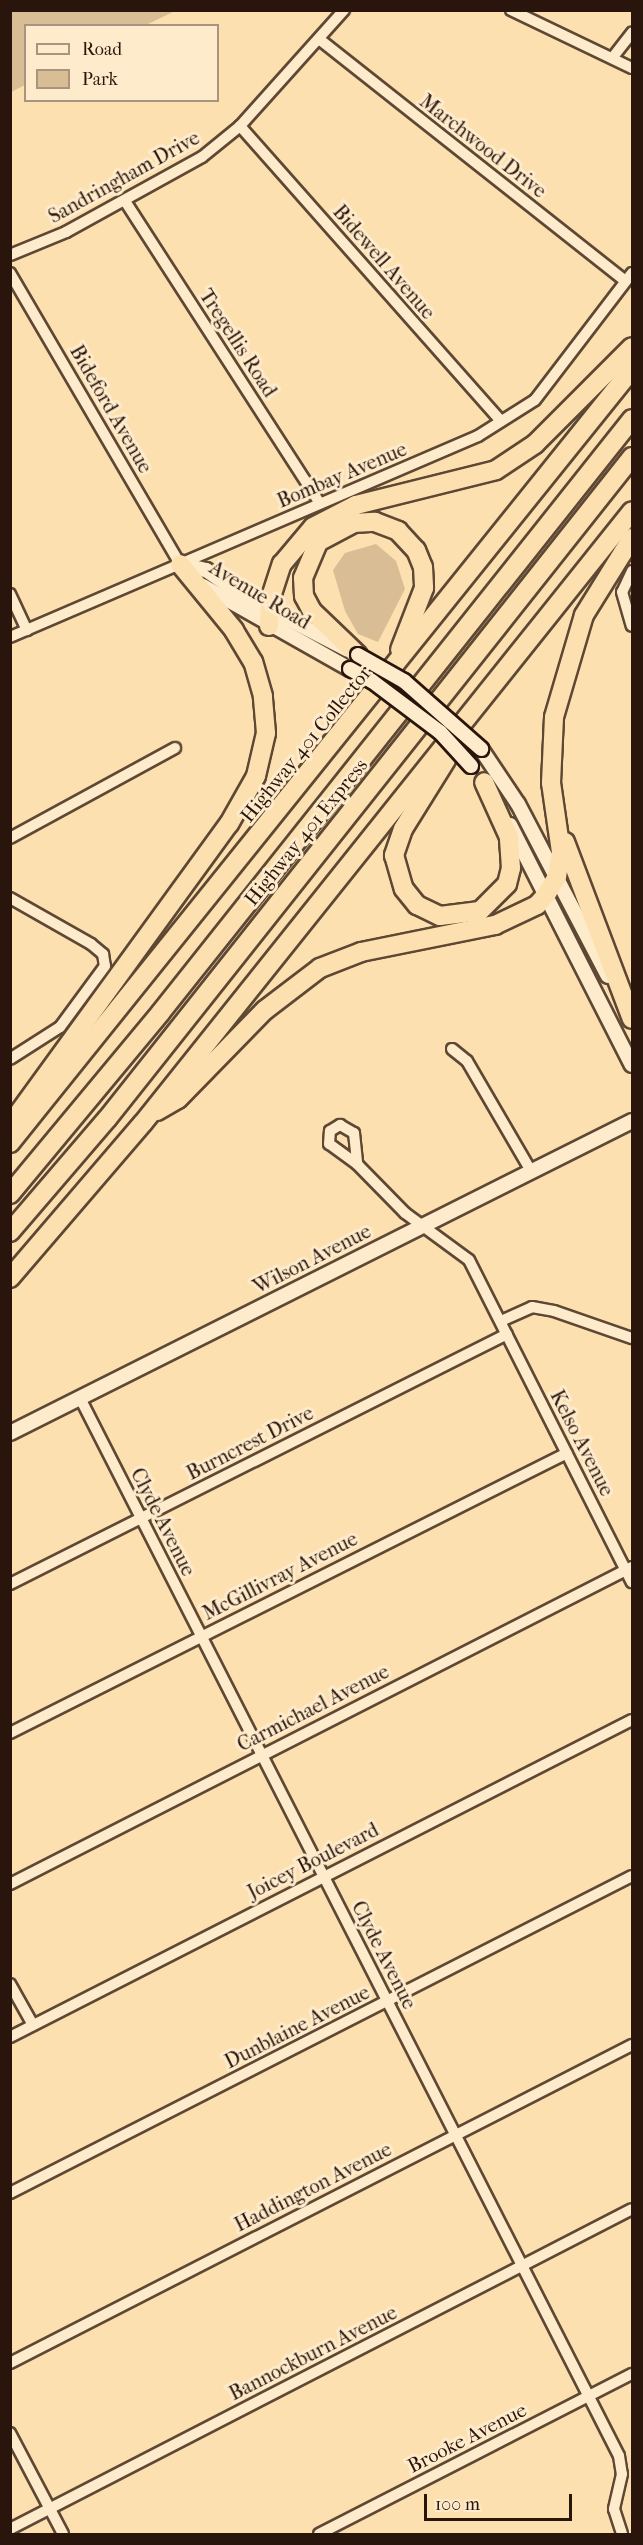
<!DOCTYPE html>
<style>
body{margin:0}
#map{position:relative;width:643px;height:2545px;overflow:hidden;background:#fde0b0;font-family:"IM FELL French Canon",serif}
div>[style]{position:absolute}
.green>*{inset:0;background:#d9bd94}
.roads{filter:drop-shadow(2px 0 #5e4834) drop-shadow(-2px 0 #5e4834) drop-shadow(0 2px #5e4834) drop-shadow(0 -2px #5e4834)}
.minor>*{height:10px;margin:-5px;padding:0 5px;transform-origin:5px;border-radius:5px;background:#feebcc}
.secondary>*{height:14px;margin:-7px;padding:0 7px;transform-origin:7px;border-radius:7px;background:#feebcc}
.motorway>*{height:18px;margin:-9px;padding:0 9px;transform-origin:9px;border-radius:9px;background:#fde0b0}
.bridges{filter:drop-shadow(2px 0 #29150b) drop-shadow(-2px 0 #29150b) drop-shadow(0 2px #29150b) drop-shadow(0 -2px #29150b)}
.secondary-bridge>*{height:14px;margin:-7px;padding:0 7px;transform-origin:7px;border-radius:7px;background:#feebcc}
span{translate:-50% -50%;white-space:nowrap;text-align:center;line-height:1.15;-webkit-text-stroke:6px #feebcc;paint-order:stroke}
.street-label{font-size:20px;color:#29150b}
.frame{position:absolute;inset:0;border:12px solid #29150b;pointer-events:none}
.legend{position:absolute;left:24px;top:24px;width:195px;height:78px;box-sizing:border-box;background:#feebcc;border:2px solid #a9957f;margin:0;padding:8px 10px;list-style:none;font-size:18px;color:#29150b}
.legend li{display:flex;align-items:center;gap:12px;height:30px}
.legend b{width:30px;border:2px solid #a9957f}
.scale{position:absolute;left:424px;top:2494px;width:148px;height:27px;box-sizing:border-box;border:3px solid #29150b;border-top:0;padding-left:8px;font-size:18px;line-height:21px;white-space:nowrap;color:#29150b;-webkit-text-stroke:4px #feebcc;paint-order:stroke}
</style>
<div id="map">
<div class="green">
<div style="clip-path:polygon(10px 11px,11px 10px,175px 11px,146px 25px,26px 26px,25px 85px,11px 92px)"></div>
<div style="clip-path:polygon(376px 544px,396px 561px,405px 589px,378px 642px,358px 634px,345px 611px,333px 570px,345px 553px)"></div>
</div>
<div class="roads">
<div class="minor">
<div style="left:511px;top:10px;width:134px;rotate:25.6deg"></div>
<div style="left:319px;top:39px;width:390px;rotate:38.3deg"></div>
<div style="left:613px;top:57px;width:31px;rotate:-52deg"></div>
<div style="left:240px;top:126px;width:394px;rotate:48.5deg"></div>
<div style="left:125px;top:201px;width:360px;rotate:57.2deg"></div>
<div style="left:10px;top:255px;width:61px;rotate:-22.3deg"></div>
<div style="left:66px;top:232px;width:155px;rotate:-28.9deg"></div>
<div style="left:202px;top:157px;width:49px;rotate:-39.2deg"></div>
<div style="left:240px;top:126px;width:156px;rotate:-48.1deg"></div>
<div style="left:10px;top:273px;width:337px;rotate:59.7deg"></div>
<div style="left:632px;top:571px;width:23px;rotate:115deg"></div>
<div style="left:622px;top:592px;width:35px;rotate:74deg"></div>
<div style="left:10px;top:594px;width:40px;rotate:65deg"></div>
<div style="left:10px;top:637px;width:509px;rotate:-23.24deg"></div>
<div style="left:478px;top:436px;width:67px;rotate:-32.3deg"></div>
<div style="left:535px;top:400px;width:160px;rotate:-52.6deg"></div>
<div style="left:10px;top:838px;width:188px;rotate:-28.6deg"></div>
<div style="left:10px;top:898px;width:93px;rotate:29.6deg"></div>
<div style="left:91px;top:944px;width:16px;rotate:40deg"></div>
<div style="left:103px;top:954px;width:12px;rotate:81deg"></div>
<div style="left:105px;top:966px;width:76px;rotate:126.4deg"></div>
<div style="left:60px;top:1027px;width:59px;rotate:147.4deg"></div>
<div style="left:452px;top:1049px;width:19px;rotate:39deg"></div>
<div style="left:467px;top:1061px;width:127px;rotate:59.8deg"></div>
<div style="left:340px;top:1125px;width:16px;rotate:30deg"></div>
<div style="left:354px;top:1133px;width:31px;rotate:84deg"></div>
<div style="left:357px;top:1164px;width:34px;rotate:-144deg"></div>
<div style="left:329px;top:1144px;width:13px;rotate:-86deg"></div>
<div style="left:330px;top:1131px;width:12px;rotate:-31deg"></div>
<div style="left:357px;top:1164px;width:69px;rotate:45.6deg"></div>
<div style="left:405px;top:1213px;width:79px;rotate:36.3deg"></div>
<div style="left:469px;top:1260px;width:361px;rotate:63.2deg"></div>
<div style="left:501px;top:1321px;width:34px;rotate:-24deg"></div>
<div style="left:532px;top:1307px;width:22px;rotate:10deg"></div>
<div style="left:554px;top:1311px;width:83px;rotate:19.1deg"></div>
<div style="left:80px;top:1398px;width:1187px;rotate:63deg"></div>
<div style="left:619px;top:2456px;width:18px;rotate:81deg"></div>
<div style="left:622px;top:2474px;width:36px;rotate:103deg"></div>
<div style="left:614px;top:2509px;width:26px;rotate:72deg"></div>
<div style="left:10px;top:1584px;width:556px;rotate:-26.7deg"></div>
<div style="left:10px;top:1733px;width:623px;rotate:-26.69deg"></div>
<div style="left:10px;top:1884px;width:698px;rotate:-27.01deg"></div>
<div style="left:10px;top:1984px;width:47px;rotate:60.7deg"></div>
<div style="left:10px;top:2037px;width:698px;rotate:-27.01deg"></div>
<div style="left:10px;top:2193px;width:698px;rotate:-27.01deg"></div>
<div style="left:10px;top:2363px;width:699px;rotate:-27.08deg"></div>
<div style="left:10px;top:2433px;width:114px;rotate:62.3deg"></div>
<div style="left:10px;top:2529px;width:699px;rotate:-27.22deg"></div>
<div style="left:319px;top:2534px;width:352px;rotate:-27.1deg"></div>
</div>
<div class="secondary">
<div style="left:180px;top:564px;width:27px;rotate:13deg"></div>
<div style="left:206px;top:570px;width:44px;rotate:34.8deg"></div>
<div style="left:242px;top:595px;width:119px;rotate:27.4deg"></div>
<div style="left:203px;top:586px;width:169px;rotate:29.5deg"></div>
<div style="left:481px;top:749px;width:66px;rotate:56.1deg"></div>
<div style="left:518px;top:804px;width:194px;rotate:62.4deg"></div>
<div style="left:510px;top:825px;width:269px;rotate:63.1deg"></div>
<div style="left:10px;top:1433px;width:696px;rotate:-26.64deg"></div>
</div>
<div class="motorway">
<div style="left:269px;top:626px;width:26px;rotate:-88deg"></div>
<div style="left:270px;top:600px;width:38px;rotate:-72deg"></div>
<div style="left:282px;top:564px;width:48px;rotate:-50deg"></div>
<div style="left:313px;top:527px;width:48px;rotate:-27.1deg"></div>
<div style="left:356px;top:505px;width:144px;rotate:-14deg"></div>
<div style="left:496px;top:470px;width:47px;rotate:-33.7deg"></div>
<div style="left:535px;top:444px;width:137px;rotate:-45deg"></div>
<div style="left:358px;top:655px;width:64px;rotate:-136.3deg"></div>
<div style="left:312px;top:611px;width:17px;rotate:-118deg"></div>
<div style="left:304px;top:596px;width:18px;rotate:-93deg"></div>
<div style="left:303px;top:578px;width:39px;rotate:-67deg"></div>
<div style="left:318px;top:542px;width:40px;rotate:-28deg"></div>
<div style="left:353px;top:523px;width:22px;rotate:-3deg"></div>
<div style="left:375px;top:522px;width:25px;rotate:21deg"></div>
<div style="left:398px;top:531px;width:26px;rotate:47deg"></div>
<div style="left:416px;top:550px;width:18px;rotate:68deg"></div>
<div style="left:423px;top:567px;width:21px;rotate:87deg"></div>
<div style="left:424px;top:588px;width:66px;rotate:111.2deg"></div>
<div style="left:446px;top:760px;width:81px;rotate:121.9deg"></div>
<div style="left:403px;top:829px;width:28px;rotate:109deg"></div>
<div style="left:394px;top:855px;width:35px;rotate:74deg"></div>
<div style="left:404px;top:889px;width:21px;rotate:51deg"></div>
<div style="left:417px;top:905px;width:25px;rotate:26deg"></div>
<div style="left:440px;top:916px;width:40px;rotate:-7.1deg"></div>
<div style="left:480px;top:911px;width:38px;rotate:-45deg"></div>
<div style="left:507px;top:884px;width:16px;rotate:-76deg"></div>
<div style="left:511px;top:868px;width:31px;rotate:-94deg"></div>
<div style="left:509px;top:837px;width:60px;rotate:-114.4deg"></div>
<div style="left:565px;top:842px;width:189px;rotate:69.3deg"></div>
<div style="left:157px;top:1111px;width:24px;rotate:-30deg"></div>
<div style="left:178px;top:1099px;width:124px;rotate:-45.7deg"></div>
<div style="left:265px;top:1010px;width:69px;rotate:-37.4deg"></div>
<div style="left:320px;top:968px;width:44px;rotate:-21.3deg"></div>
<div style="left:361px;top:952px;width:137px;rotate:-11.4deg"></div>
<div style="left:495px;top:925px;width:47px;rotate:-25.5deg"></div>
<div style="left:537px;top:905px;width:13px;rotate:-48deg"></div>
<div style="left:546px;top:895px;width:21px;rotate:-59deg"></div>
<div style="left:557px;top:877px;width:25px;rotate:-81deg"></div>
<div style="left:561px;top:852px;width:70px;rotate:-98.2deg"></div>
<div style="left:551px;top:783px;width:66px;rotate:-87.4deg"></div>
<div style="left:554px;top:717px;width:106px;rotate:-73.6deg"></div>
<div style="left:584px;top:615px;width:91px;rotate:-58.1deg"></div>
<div style="left:10px;top:1125px;width:372px;rotate:-54deg"></div>
<div style="left:229px;top:824px;width:55px;rotate:-60.6deg"></div>
<div style="left:256px;top:776px;width:44px;rotate:-76.9deg"></div>
<div style="left:266px;top:733px;width:37px;rotate:-95deg"></div>
<div style="left:263px;top:696px;width:35px;rotate:-106deg"></div>
<div style="left:253px;top:662px;width:37px;rotate:-121deg"></div>
<div style="left:234px;top:630px;width:85px;rotate:-129.3deg"></div>
<div style="left:10px;top:1143px;width:993px;rotate:-51.21deg"></div>
<div style="left:10px;top:1194px;width:236px;rotate:-50.3deg"></div>
<div style="left:161px;top:1012px;width:757px;rotate:-51.54deg"></div>
<div style="left:10px;top:1232px;width:149px;rotate:-49.4deg"></div>
<div style="left:107px;top:1119px;width:845px;rotate:-51.58deg"></div>
<div style="left:10px;top:1278px;width:204px;rotate:-49.4deg"></div>
<div style="left:143px;top:1123px;width:783px;rotate:-51.37deg"></div>
</div>
</div>
<div class="bridges">
<div class="secondary-bridge">
<div style="left:358px;top:655px;width:53px;rotate:29.5deg"></div>
<div style="left:404px;top:681px;width:103px;rotate:41.4deg"></div>
<div style="left:350px;top:669px;width:25px;rotate:29deg"></div>
<div style="left:372px;top:681px;width:85px;rotate:36.9deg"></div>
<div style="left:440px;top:732px;width:46px;rotate:47.6deg"></div>
</div>
</div>
<div class="street-label">
<span style="left:483px;top:146px;rotate:38deg">Marchwood Drive</span>
<span style="left:124px;top:177px;rotate:-29deg">Sandringham Drive</span>
<span style="left:384px;top:262px;rotate:49deg">Bidewell Avenue</span>
<span style="left:238px;top:343px;rotate:57deg">Tregellis Road</span>
<span style="left:111px;top:409px;rotate:60deg">Bideford Avenue</span>
<span style="left:342px;top:475px;rotate:-23deg">Bombay Avenue</span>
<span style="left:260px;top:595px;rotate:31deg">Avenue Road</span>
<span style="left:306px;top:744px;rotate:-51deg">Highway 401 Collector</span>
<span style="left:306px;top:832px;rotate:-51deg">Highway 401 Express</span>
<span style="left:312px;top:1259px;rotate:-27deg">Wilson Avenue</span>
<span style="left:250px;top:1443px;rotate:-27deg">Burncrest Drive</span>
<span style="left:582px;top:1443px;rotate:63deg">Kelso Avenue</span>
<span style="left:163px;top:1522px;rotate:63deg">Clyde Avenue</span>
<span style="left:280px;top:1576px;rotate:-27deg">McGillivray Avenue</span>
<span style="left:313px;top:1708px;rotate:-27deg">Carmichael Avenue</span>
<span style="left:313px;top:1861px;rotate:-27deg">Joicey Boulevard</span>
<span style="left:384px;top:1955px;rotate:63deg">Clyde Avenue</span>
<span style="left:297px;top:2027px;rotate:-27deg">Dunblaine Avenue</span>
<span style="left:313px;top:2187px;rotate:-27deg">Haddington Avenue</span>
<span style="left:313px;top:2353px;rotate:-27deg">Bannockburn Avenue</span>
<span style="left:467px;top:2438px;rotate:-27deg">Brooke Avenue</span>
</div>
<div class="frame"></div>
<ul class="legend">
<li><b style="height:8px;background:#feebcc"></b>Road</li>
<li><b style="height:16px;background:#d9bd94"></b>Park</li>
</ul>
<div class="scale">100 m</div>
</div>
